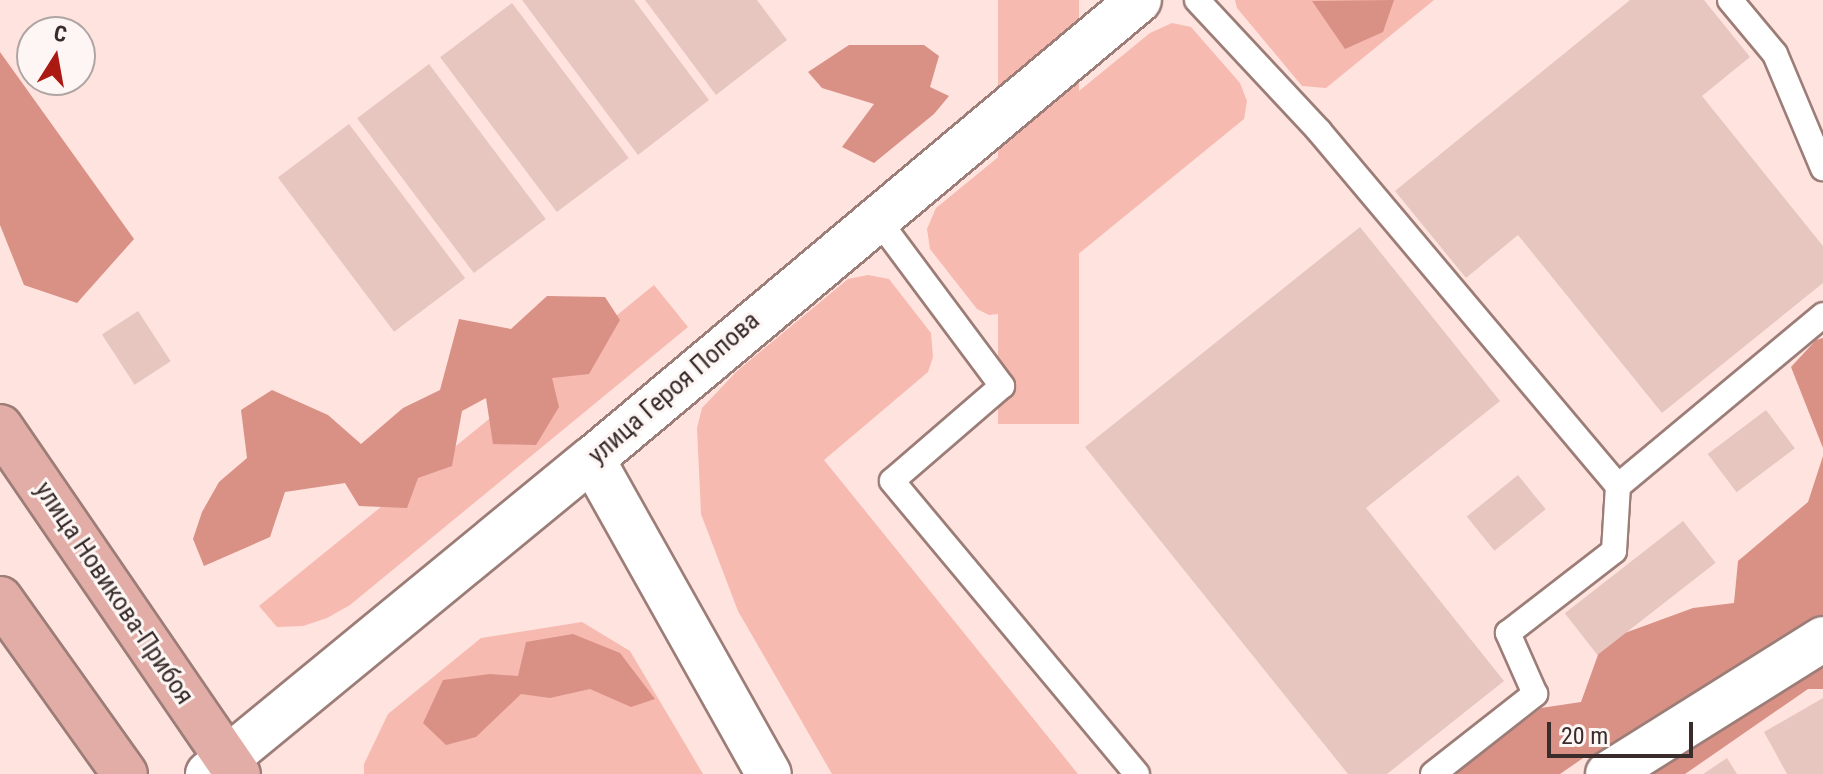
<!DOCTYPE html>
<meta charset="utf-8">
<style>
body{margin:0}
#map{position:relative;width:1823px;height:774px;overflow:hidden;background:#ffe3de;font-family:"Roboto Condensed",sans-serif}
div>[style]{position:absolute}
.green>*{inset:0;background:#f6bab0;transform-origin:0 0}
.forest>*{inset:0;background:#d99085}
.building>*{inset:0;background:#e8c6c0;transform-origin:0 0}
.roads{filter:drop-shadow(2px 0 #9c7d77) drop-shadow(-2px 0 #9c7d77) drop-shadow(0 2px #9c7d77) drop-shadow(0 -2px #9c7d77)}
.lane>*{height:24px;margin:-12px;padding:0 12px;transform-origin:12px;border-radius:12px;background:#fff}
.street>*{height:44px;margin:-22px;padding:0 22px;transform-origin:22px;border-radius:22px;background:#fff}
.secondary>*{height:44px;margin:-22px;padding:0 22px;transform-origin:22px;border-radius:22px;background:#fff}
.primary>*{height:44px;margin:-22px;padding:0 22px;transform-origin:22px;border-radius:22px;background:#e2ada6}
span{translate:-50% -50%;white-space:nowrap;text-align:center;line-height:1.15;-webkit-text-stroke:6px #fdf6f4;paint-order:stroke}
.street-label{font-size:26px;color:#392c2a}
.north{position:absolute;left:16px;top:16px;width:80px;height:80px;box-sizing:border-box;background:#fdf6f4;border:2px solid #afa5a3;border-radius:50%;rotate:11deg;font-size:22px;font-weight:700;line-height:32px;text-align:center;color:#392c2a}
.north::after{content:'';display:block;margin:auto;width:28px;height:36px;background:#ab1a12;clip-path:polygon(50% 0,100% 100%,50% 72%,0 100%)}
.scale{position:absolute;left:1547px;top:722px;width:146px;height:36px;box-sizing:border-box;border:4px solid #392c2a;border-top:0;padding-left:10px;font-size:24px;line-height:28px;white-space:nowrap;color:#392c2a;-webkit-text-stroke:6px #fdf6f4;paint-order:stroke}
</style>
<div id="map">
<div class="green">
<div style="left:998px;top:0;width:81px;height:424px"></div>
<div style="clip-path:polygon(1235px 0,1434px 0,1326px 88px,1302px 86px,1237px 8px)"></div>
<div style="clip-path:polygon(1172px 23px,1191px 27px,1240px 83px,1247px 101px,1244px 119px,1006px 313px,989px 315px,977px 309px,930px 249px,927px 229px,936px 208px,1150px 33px)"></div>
<div style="clip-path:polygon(868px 275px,889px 279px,931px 333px,933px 357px,928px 372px,824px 460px,1078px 774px,832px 774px,738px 611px,701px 514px,697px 428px,702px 408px,737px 371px,848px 279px)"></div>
<div style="clip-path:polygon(654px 285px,688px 327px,350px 605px,327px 618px,303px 626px,277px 627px,259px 606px)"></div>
<div style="clip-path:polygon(582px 622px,630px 651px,703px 774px,364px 774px,364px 764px,388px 714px,481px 638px)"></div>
</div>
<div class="forest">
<div style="clip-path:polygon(1394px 0,1383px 32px,1345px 49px,1312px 1px)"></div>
<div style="clip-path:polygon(849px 45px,924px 45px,939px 56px,930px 87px,949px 96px,934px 114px,874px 163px,842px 147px,874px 104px,822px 88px,808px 72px)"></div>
<div style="clip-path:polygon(0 52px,134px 239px,77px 303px,24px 285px,0 225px)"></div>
<div style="clip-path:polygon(547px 296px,605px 297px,620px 320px,589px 374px,552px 378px,559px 407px,536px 445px,493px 444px,486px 398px,462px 411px,452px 466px,418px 478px,407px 508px,359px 506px,345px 483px,285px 492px,270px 537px,204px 566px,193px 539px,202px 512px,219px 482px,247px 458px,241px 410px,272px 390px,328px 415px,361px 444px,403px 408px,440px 390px,459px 319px,511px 329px)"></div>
<div style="clip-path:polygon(1823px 338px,1823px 448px,1791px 367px,1816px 340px)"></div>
<div style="clip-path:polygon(1823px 456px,1823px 689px,1808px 689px,1685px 774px,1598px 774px,1589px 754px,1560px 774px,1454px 774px,1541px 708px,1581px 702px,1603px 641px,1693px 608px,1734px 603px,1738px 561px,1808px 502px)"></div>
<div style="clip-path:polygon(573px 634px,620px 653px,655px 699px,631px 707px,590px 689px,550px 698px,521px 694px,476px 737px,446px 745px,423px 723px,443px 680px,490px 674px,518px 676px,526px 642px)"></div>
</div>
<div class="building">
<div style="clip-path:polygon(522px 0,634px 0,709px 100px,638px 155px)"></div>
<div style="clip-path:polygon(645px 0,757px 0,787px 40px,716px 95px)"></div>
<div style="clip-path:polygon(1630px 0,1704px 0,1750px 57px,1702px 96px,1823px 246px,1823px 283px,1662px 413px,1518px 235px,1466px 278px,1395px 191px)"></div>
<div style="left:512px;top:3px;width:194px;height:90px;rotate:53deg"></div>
<div style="left:429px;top:64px;width:194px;height:90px;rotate:53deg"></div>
<div style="left:349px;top:124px;width:193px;height:89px;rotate:53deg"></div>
<div style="clip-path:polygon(1360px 227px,1500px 401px,1366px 508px,1504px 681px,1387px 774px,1348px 774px,1085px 447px)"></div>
<div style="left:138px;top:311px;width:60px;height:43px;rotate:57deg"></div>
<div style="left:1766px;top:410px;width:48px;height:73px;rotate:53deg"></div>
<div style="left:1518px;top:475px;width:44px;height:66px;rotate:51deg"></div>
<div style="left:1683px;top:521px;width:53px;height:150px;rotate:52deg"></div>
<div style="clip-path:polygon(1823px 698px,1823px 774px,1787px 774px,1764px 732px)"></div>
<div style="clip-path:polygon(1727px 758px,1737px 774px,1703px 774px)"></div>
</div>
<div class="roads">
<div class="lane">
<div style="left:1197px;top:0;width:179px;rotate:47deg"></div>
<div style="left:1319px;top:131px;width:464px;rotate:49.9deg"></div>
<div style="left:1618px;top:486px;width:267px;rotate:-39.8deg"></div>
<div style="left:1730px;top:0;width:70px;rotate:50.2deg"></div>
<div style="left:1775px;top:54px;width:124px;rotate:67.2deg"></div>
<div style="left:876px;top:217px;width:211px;rotate:53.3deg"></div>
<div style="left:1002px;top:386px;width:145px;rotate:139.2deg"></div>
<div style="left:892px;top:481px;width:382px;rotate:50.1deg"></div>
<div style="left:1433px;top:774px;width:130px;rotate:-38.1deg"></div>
<div style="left:1535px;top:694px;width:67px;rotate:-113.9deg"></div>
<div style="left:1508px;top:633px;width:134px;rotate:-37.7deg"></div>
<div style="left:1614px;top:551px;width:65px;rotate:-86.5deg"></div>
</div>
<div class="street">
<div style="left:1608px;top:774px;width:254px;rotate:-32.1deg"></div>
</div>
<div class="secondary">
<div style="left:592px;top:459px;width:361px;rotate:60.7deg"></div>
<div style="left:208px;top:774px;width:497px;rotate:-39.4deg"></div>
<div style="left:592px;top:459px;width:714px;rotate:-40deg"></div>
</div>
<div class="primary">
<div style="left:0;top:427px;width:421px;rotate:55.6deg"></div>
<div style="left:0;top:599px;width:215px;rotate:54.5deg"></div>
</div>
</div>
<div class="street-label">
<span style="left:674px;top:388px;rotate:-41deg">улица Героя Попова</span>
<span style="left:114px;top:593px;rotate:56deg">улица Новикова-Прибоя</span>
</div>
<div class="north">С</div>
<div class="scale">20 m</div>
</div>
